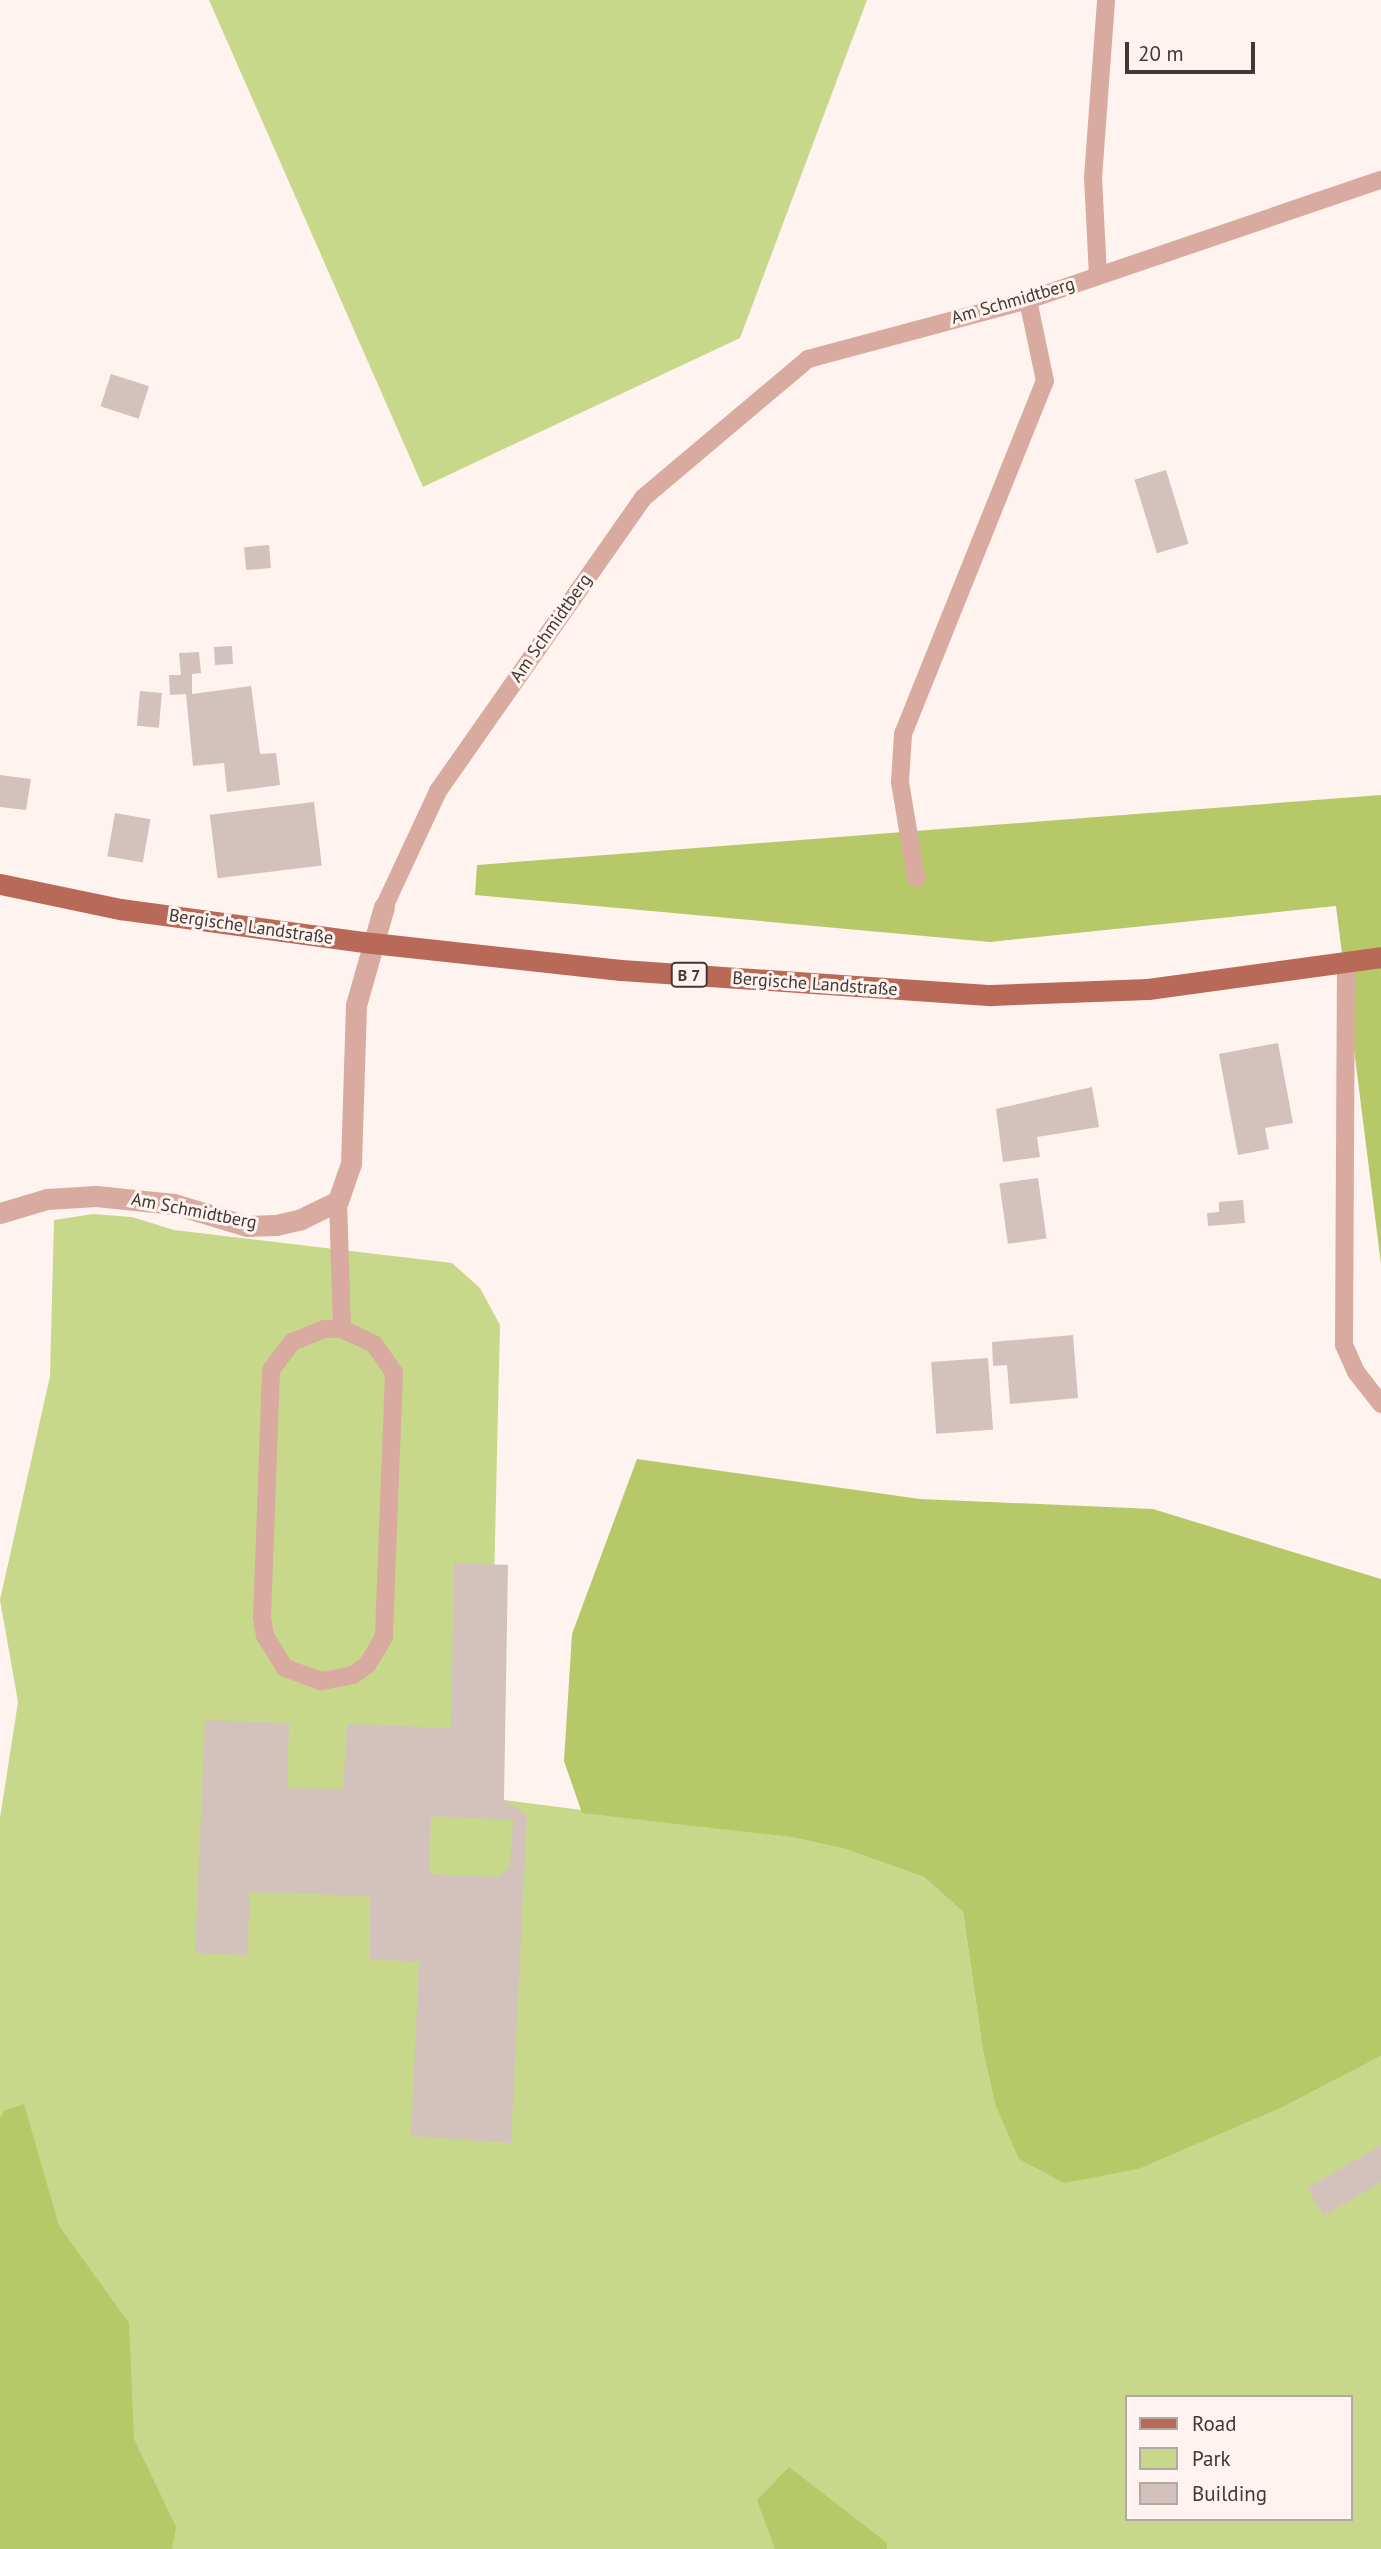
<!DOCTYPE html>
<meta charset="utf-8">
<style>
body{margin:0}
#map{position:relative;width:1381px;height:2549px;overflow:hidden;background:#fef3ef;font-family:"PT Sans",sans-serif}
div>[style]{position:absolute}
.green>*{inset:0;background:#c8d88b}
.forest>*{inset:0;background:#b6c867}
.building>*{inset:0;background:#d3c1bb;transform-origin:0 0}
.lane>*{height:18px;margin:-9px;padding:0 9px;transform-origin:9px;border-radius:9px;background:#d8aaa0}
.street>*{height:21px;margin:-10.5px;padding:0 10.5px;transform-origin:10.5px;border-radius:10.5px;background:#d8aaa0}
.primary>*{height:21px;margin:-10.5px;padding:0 10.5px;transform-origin:10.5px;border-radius:10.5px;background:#b86958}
span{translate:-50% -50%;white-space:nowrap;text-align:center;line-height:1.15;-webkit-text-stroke:6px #fef3ef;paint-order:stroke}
.shield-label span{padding:2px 5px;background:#fef3ef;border:2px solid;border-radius:5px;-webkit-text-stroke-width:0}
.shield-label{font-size:16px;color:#3f3835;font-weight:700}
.street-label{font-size:18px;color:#3f3835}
.legend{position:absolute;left:1125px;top:2395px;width:228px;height:126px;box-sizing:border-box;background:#fef3ef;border:2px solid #b2a8a5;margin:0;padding:9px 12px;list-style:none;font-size:21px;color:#3f3835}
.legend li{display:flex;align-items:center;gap:14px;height:35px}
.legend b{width:35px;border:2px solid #b2a8a5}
.scale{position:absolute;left:1125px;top:42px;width:130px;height:32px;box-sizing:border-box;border:4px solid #3f3835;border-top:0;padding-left:9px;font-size:21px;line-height:24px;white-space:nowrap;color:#3f3835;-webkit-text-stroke:5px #fef3ef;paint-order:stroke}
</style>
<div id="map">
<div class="green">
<div style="clip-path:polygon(209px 0,867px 0,740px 338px,423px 487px)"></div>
<div style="clip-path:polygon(evenodd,93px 1214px,132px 1217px,174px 1230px,452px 1263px,480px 1288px,500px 1325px,490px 1755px,504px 1800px,791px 1837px,845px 1849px,924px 1877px,963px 1912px,983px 2051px,995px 2104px,1287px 2105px,1381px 2056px,1381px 2549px,0 2549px,0 1818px,18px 1702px,0 1600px,50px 1376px,54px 1220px,93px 1214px,1127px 2397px,1351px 2397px,1351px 2519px,1127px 2519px,1127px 2397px)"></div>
</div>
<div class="forest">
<div style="clip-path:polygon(1381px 795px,1381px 1264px,1336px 906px,990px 942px,475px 895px,477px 865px)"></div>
<div style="clip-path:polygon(637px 1459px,920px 1499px,1153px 1509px,1381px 1579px,1381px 2056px,1287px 2105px,1138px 2169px,1064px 2183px,1019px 2159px,995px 2104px,983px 2051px,963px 1912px,924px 1877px,845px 1849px,791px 1837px,582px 1813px,564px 1761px,572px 1634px)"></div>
<div style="clip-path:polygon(24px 2104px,59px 2226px,129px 2323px,134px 2439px,176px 2527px,172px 2549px,0 2549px,0 2118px,4px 2111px)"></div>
<div style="clip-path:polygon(789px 2467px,887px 2543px,887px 2549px,775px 2549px,757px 2500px)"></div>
</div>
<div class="building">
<div style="left:111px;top:374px;width:40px;height:34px;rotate:18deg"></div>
<div style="left:1166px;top:470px;width:77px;height:33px;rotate:73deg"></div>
<div style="left:269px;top:545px;width:23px;height:25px;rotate:85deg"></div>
<div style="left:232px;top:646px;width:18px;height:18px;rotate:87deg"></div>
<div style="clip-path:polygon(199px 652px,201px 673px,192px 674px,192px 694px,251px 686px,260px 754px,276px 753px,280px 785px,227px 792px,224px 763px,193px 766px,186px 694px,170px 695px,169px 675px,181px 675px,179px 653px)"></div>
<div style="left:140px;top:691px;width:22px;height:35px;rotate:5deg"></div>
<div style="clip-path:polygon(0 775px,31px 779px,26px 810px,0 807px)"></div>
<div style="left:314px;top:802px;width:64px;height:105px;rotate:83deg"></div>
<div style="left:115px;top:813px;width:36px;height:44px;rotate:10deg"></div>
<div style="clip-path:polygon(1278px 1043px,1293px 1123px,1265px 1128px,1269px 1149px,1238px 1155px,1219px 1054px)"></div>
<div style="clip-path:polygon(1092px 1087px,1099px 1127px,1037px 1137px,1040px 1157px,1003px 1162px,996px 1109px)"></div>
<div style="left:1038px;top:1178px;width:61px;height:39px;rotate:82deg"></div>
<div style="clip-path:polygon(1243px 1200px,1245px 1223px,1208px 1226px,1207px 1213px,1219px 1212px,1219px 1202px)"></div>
<div style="clip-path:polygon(1073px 1335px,1078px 1398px,1010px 1404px,1007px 1365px,993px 1366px,992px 1342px)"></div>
<div style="left:988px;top:1358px;width:72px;height:57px;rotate:86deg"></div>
<div style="clip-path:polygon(evenodd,454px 1563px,508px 1565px,504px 1800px,527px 1815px,511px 2143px,411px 2136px,419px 1962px,370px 1959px,370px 1896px,250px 1892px,247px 1955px,195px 1953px,205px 1720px,289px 1723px,287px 1788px,343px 1789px,347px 1724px,451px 1728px,454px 1563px,431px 1816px,513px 1820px,510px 1867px,498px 1877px,429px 1874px,431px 1816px)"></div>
<div style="clip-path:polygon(1381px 2145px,1381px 2182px,1324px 2216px,1307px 2188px)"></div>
</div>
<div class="lane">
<div style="left:1098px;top:276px;width:98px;rotate:-92.9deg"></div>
<div style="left:1093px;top:178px;width:178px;rotate:-85.8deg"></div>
<div style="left:916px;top:878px;width:97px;rotate:-99.5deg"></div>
<div style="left:900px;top:782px;width:48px;rotate:-86.4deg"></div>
<div style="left:903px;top:734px;width:380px;rotate:-68.1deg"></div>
<div style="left:1045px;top:381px;width:83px;rotate:-101.9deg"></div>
<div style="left:384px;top:907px;width:128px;rotate:-65deg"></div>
<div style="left:438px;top:791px;width:358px;rotate:-55deg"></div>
<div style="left:643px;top:498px;width:216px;rotate:-40.1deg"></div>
<div style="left:808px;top:359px;width:228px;rotate:-15deg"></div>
<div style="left:1028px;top:300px;width:373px;rotate:-18.8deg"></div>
<div style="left:1346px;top:962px;width:383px;rotate:90.3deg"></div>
<div style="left:1344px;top:1345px;width:30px;rotate:66deg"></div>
<div style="left:1356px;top:1372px;width:41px;rotate:52deg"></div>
<div style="left:338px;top:1201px;width:128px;rotate:88.2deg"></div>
<div style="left:324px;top:1329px;width:18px"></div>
<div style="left:342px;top:1329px;width:35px;rotate:25deg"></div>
<div style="left:374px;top:1344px;width:35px;rotate:55deg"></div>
<div style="left:394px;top:1373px;width:264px;rotate:92.2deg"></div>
<div style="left:384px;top:1637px;width:33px;rotate:121deg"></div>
<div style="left:367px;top:1665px;width:17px;rotate:144deg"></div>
<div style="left:353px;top:1675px;width:33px;rotate:169deg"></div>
<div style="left:321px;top:1681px;width:38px;rotate:-160deg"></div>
<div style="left:285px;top:1668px;width:38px;rotate:-122deg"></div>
<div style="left:265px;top:1636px;width:19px;rotate:-99deg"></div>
<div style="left:262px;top:1617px;width:247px;rotate:-87.9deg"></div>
<div style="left:271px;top:1370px;width:35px;rotate:-53deg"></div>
<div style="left:292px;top:1342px;width:35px;rotate:-22deg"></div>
</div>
<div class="street">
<div style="left:0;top:1213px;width:49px;rotate:-16.6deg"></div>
<div style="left:47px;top:1199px;width:49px;rotate:-3.5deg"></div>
<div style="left:96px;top:1196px;width:78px;rotate:5.9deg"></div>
<div style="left:174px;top:1204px;width:76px;rotate:16.8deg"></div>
<div style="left:247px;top:1226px;width:29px;rotate:-2deg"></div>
<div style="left:276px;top:1225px;width:26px;rotate:-13deg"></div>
<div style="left:301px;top:1219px;width:41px;rotate:-25.9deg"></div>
<div style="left:338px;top:1201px;width:39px;rotate:-71deg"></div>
<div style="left:351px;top:1164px;width:159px;rotate:-88.2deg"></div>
<div style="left:356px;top:1005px;width:102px;rotate:-74.1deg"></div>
</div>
<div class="primary">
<div style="left:0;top:884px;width:123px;rotate:11.8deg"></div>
<div style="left:120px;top:909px;width:254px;rotate:7.7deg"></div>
<div style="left:372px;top:943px;width:250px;rotate:6.2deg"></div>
<div style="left:621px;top:970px;width:371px;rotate:3.9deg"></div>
<div style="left:991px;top:995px;width:157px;rotate:-2.2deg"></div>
<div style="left:1148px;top:989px;width:235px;rotate:-7.8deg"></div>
</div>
<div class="shield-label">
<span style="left:689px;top:975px">B 7</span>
</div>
<div class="street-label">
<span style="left:1013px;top:301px;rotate:-16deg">Am Schmidtberg</span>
<span style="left:551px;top:628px;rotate:-55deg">Am Schmidtberg</span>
<span style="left:251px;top:927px;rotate:8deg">Bergische Landstraße</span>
<span style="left:815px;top:984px;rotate:4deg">Bergische Landstraße</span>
<span style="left:194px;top:1211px;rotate:11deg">Am Schmidtberg</span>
</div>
<ul class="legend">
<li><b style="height:9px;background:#b86958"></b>Road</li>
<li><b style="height:19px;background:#c8d88b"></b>Park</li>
<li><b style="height:19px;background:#d3c1bb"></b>Building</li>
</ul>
<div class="scale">20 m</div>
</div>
